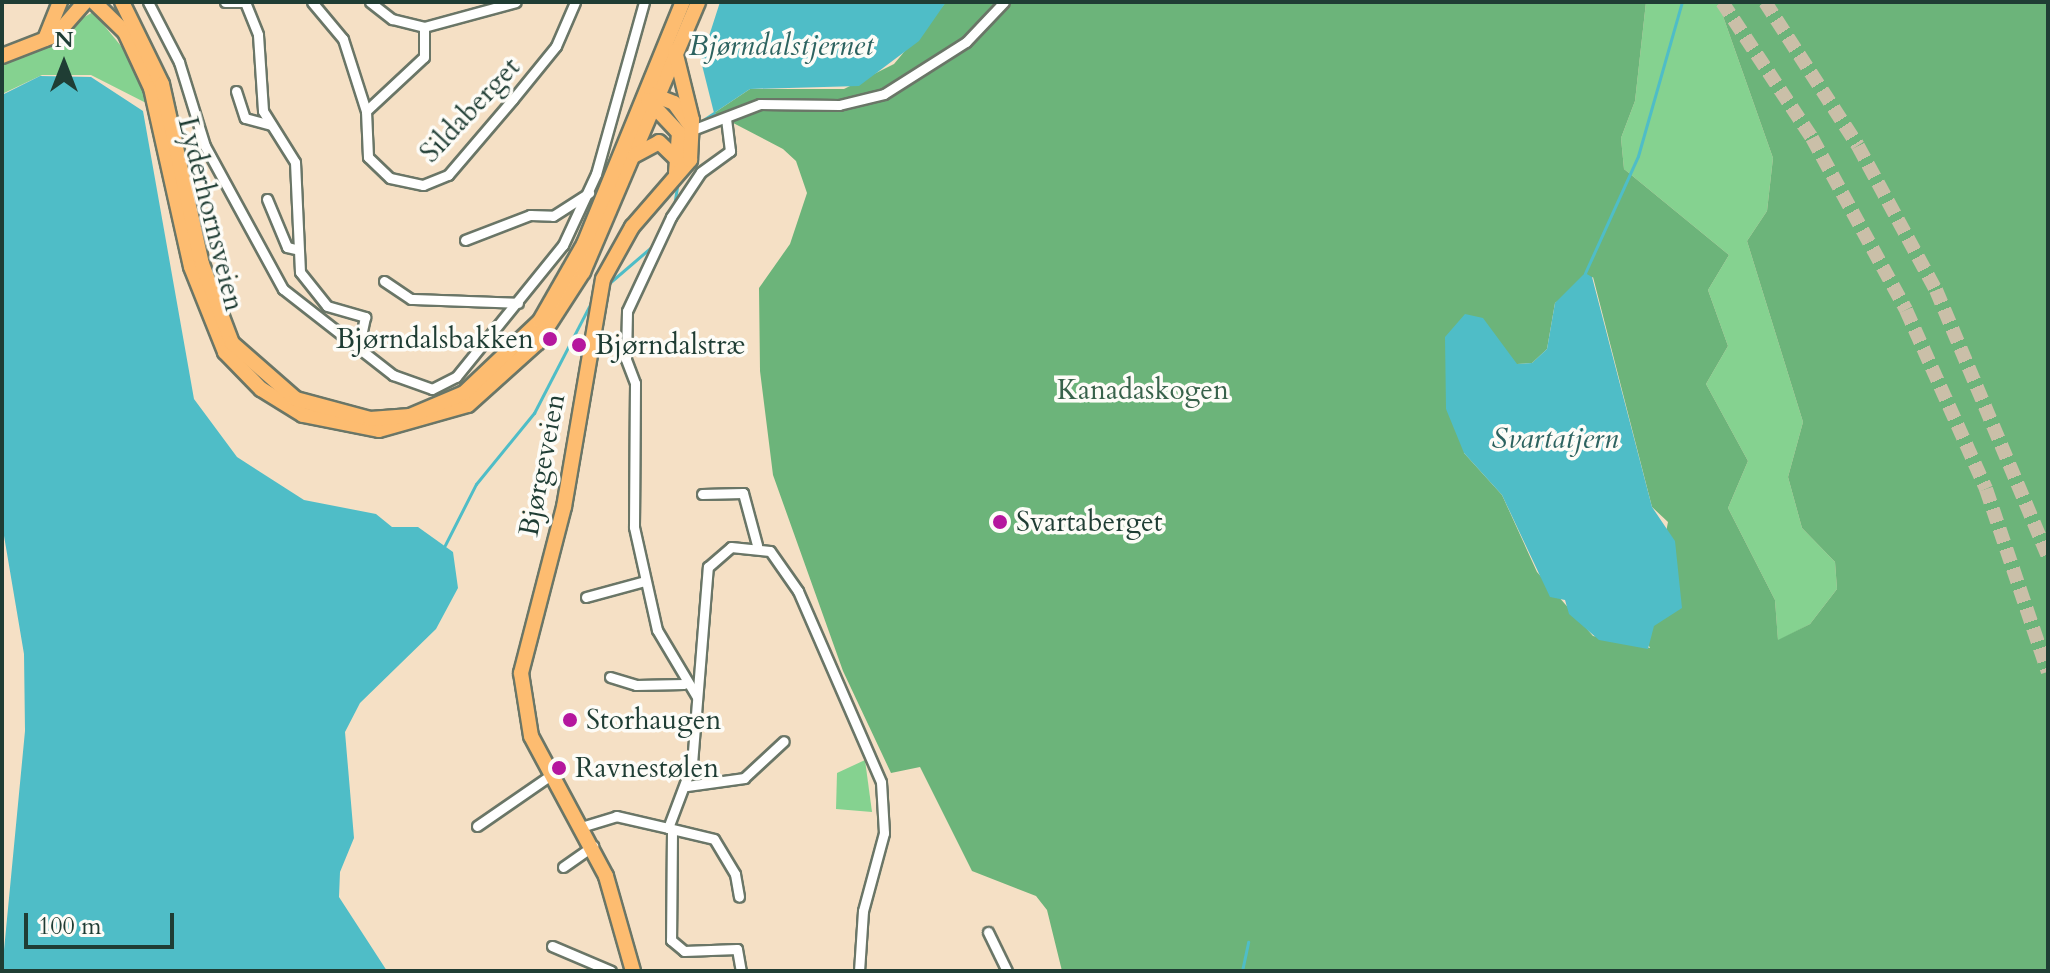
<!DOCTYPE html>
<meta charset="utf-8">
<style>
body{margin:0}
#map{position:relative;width:2050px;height:973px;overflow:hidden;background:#f5e0c5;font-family:Cardo,serif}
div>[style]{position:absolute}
.green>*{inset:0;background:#85d290}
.forest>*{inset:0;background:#6cb47a}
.water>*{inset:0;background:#4fbdc7}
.stream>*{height:3px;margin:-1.5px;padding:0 1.5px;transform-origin:1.5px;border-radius:1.5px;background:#4fbdc7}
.primary-tunnel>*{height:14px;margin-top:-7px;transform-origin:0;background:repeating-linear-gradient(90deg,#cabfa8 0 14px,transparent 0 21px)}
.roads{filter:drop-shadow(2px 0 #6a7667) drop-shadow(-2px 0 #6a7667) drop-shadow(0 2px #6a7667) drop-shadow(0 -2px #6a7667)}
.minor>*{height:9px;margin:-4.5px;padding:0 4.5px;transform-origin:4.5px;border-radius:4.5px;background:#fff}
.primary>*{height:14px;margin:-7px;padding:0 7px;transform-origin:7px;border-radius:7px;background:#fdbc70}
.dots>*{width:22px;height:22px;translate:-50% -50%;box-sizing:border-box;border:4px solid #fdfcf7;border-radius:50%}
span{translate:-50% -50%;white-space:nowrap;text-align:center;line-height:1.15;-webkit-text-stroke:7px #fdfcf7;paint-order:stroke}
.street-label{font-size:28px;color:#1f3d34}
.poi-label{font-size:28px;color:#1f3d34}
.right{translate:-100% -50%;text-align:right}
.left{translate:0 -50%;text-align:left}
.park-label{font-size:28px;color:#38624b}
.water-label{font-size:30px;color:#2d6360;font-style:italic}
.frame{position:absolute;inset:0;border:4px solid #1f3d34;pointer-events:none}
.north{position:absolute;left:24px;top:24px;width:80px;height:80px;-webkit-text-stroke:6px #fdfcf7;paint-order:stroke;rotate:0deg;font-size:22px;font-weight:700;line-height:32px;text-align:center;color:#1f3d34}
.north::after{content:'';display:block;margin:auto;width:28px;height:36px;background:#1f3d34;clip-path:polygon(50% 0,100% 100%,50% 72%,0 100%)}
.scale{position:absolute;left:24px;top:913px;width:150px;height:36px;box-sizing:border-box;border:4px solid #1f3d34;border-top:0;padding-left:10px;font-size:24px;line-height:28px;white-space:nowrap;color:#1f3d34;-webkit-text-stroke:6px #fdfcf7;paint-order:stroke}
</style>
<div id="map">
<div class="green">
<div style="clip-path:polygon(1646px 2px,1718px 2px,1773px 158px,1767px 211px,1747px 241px,1803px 422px,1788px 477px,1802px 528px,1835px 562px,1837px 589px,1810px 624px,1778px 641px,1775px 600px,1728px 508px,1748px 461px,1706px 384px,1728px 346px,1708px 290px,1729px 255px,1624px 169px,1621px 138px,1635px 101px)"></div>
<div style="clip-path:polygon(93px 12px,135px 63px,150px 105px,91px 75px,42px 75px,2px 94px,2px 65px)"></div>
<div style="clip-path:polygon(865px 760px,872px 812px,836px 809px,837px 773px)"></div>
</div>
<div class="forest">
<div style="clip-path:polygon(evenodd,946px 2px,1646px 2px,1635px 101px,1621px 138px,1624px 169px,1729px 255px,1708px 290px,1728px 346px,1706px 384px,1748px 461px,1728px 508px,1775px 600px,1778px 640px,1810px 624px,1837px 589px,1835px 562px,1802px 528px,1788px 477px,1803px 422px,1747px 241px,1767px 211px,1773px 158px,1718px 2px,2048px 2px,2048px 971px,1062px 971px,1047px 910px,1036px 896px,972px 871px,920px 767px,891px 773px,843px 671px,773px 475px,760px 371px,759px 288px,790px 244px,807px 193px,796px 161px,783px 149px,714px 113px,750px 89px,844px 89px,894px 64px,946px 2px,1593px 277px,1652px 507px,1668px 522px,1645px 638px,1650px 648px,1593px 636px,1537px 572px,1502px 495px,1464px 453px,1517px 364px,1532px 363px,1547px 349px,1555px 303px,1593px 277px)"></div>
</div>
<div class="water">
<div style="clip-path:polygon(720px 2px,946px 2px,919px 41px,859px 86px,750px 89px,714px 113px,701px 61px)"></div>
<div style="clip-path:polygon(40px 76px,91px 77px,143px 111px,194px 399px,237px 457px,304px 500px,376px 514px,392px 527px,418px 527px,453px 552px,458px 588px,436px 629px,360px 703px,345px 732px,354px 838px,340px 872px,339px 897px,387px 971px,2px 971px,25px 731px,24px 654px,2px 524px,2px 95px)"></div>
<div style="clip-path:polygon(1585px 273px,1592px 277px,1652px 507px,1675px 541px,1682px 608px,1654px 626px,1648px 649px,1599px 640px,1569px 614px,1565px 600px,1550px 597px,1502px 495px,1464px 453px,1446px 409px,1445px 337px,1465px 314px,1483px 318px,1517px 364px,1532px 363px,1547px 349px,1555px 303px)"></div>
</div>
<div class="stream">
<div style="left:697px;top:124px;width:20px;rotate:-33deg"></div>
<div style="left:674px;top:206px;width:24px;rotate:-81deg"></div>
<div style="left:1585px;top:273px;width:128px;rotate:-65.6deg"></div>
<div style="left:1638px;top:156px;width:160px;rotate:-74.1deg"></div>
<div style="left:607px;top:285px;width:65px;rotate:-40.6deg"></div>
<div style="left:445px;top:545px;width:68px;rotate:-63.1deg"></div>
<div style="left:476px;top:484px;width:92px;rotate:-50.8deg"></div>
<div style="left:534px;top:413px;width:133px;rotate:-62.7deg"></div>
<div style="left:1242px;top:971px;width:30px;rotate:-78deg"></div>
</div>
<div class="primary-tunnel">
<div style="left:1722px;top:2px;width:163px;rotate:56.5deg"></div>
<div style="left:1812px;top:138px;width:196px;rotate:61.3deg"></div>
<div style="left:1906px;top:310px;width:196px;rotate:65.9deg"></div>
<div style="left:1986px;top:489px;width:193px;rotate:71.3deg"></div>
<div style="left:1765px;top:2px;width:171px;rotate:57.1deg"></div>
<div style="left:1858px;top:146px;width:164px;rotate:61.6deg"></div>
<div style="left:1936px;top:290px;width:290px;rotate:67.2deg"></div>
</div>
<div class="roads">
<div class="minor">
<div style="left:148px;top:2px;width:68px;rotate:62.7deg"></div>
<div style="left:179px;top:62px;width:88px;rotate:72.8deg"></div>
<div style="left:205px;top:146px;width:163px;rotate:61.4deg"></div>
<div style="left:283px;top:289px;width:140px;rotate:38deg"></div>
<div style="left:393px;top:375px;width:41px;rotate:19.7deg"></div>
<div style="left:432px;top:389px;width:27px;rotate:-27deg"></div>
<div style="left:456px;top:377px;width:170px;rotate:-51deg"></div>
<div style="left:563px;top:245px;width:78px;rotate:-65.1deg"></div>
<div style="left:596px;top:174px;width:179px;rotate:-74.4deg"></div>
<div style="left:225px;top:2px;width:18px"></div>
<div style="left:245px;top:2px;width:35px;rotate:68deg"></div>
<div style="left:258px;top:35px;width:76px;rotate:86.2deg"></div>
<div style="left:263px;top:111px;width:60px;rotate:57.9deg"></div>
<div style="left:295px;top:162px;width:110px;rotate:87.4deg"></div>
<div style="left:300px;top:272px;width:43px;rotate:51.5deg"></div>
<div style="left:327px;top:306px;width:40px;rotate:16deg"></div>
<div style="left:365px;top:317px;width:29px;rotate:102deg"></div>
<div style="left:312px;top:2px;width:48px;rotate:50deg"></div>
<div style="left:343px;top:39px;width:76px;rotate:72.3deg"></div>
<div style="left:366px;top:111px;width:46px;rotate:87.5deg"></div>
<div style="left:368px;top:157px;width:30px;rotate:44deg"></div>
<div style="left:390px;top:178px;width:34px;rotate:12deg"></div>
<div style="left:423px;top:185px;width:27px;rotate:-22deg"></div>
<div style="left:448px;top:175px;width:100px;rotate:-49.5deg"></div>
<div style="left:513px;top:99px;width:68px;rotate:-50.9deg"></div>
<div style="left:556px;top:46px;width:48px;rotate:-66.6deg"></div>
<div style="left:370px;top:2px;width:28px;rotate:38deg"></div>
<div style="left:392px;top:19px;width:33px;rotate:14deg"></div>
<div style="left:424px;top:27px;width:95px;rotate:-15.2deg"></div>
<div style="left:236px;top:91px;width:28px;rotate:72deg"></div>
<div style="left:245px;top:118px;width:27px;rotate:15deg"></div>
<div style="left:366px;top:111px;width:79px;rotate:-43deg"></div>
<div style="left:424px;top:57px;width:30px;rotate:-90deg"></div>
<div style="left:687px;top:132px;width:78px;rotate:-21deg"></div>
<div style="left:760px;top:104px;width:79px;rotate:0.7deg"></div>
<div style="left:839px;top:105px;width:46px;rotate:-13.7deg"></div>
<div style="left:884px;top:94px;width:97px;rotate:-32.4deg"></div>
<div style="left:966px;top:42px;width:55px;rotate:-46.5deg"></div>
<div style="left:267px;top:199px;width:52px;rotate:67.4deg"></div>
<div style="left:287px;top:247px;width:9px;rotate:13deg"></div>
<div style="left:465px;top:240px;width:70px;rotate:-21deg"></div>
<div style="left:530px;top:215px;width:23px;rotate:2deg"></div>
<div style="left:553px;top:216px;width:43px;rotate:-32.6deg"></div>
<div style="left:384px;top:281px;width:32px;rotate:34deg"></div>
<div style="left:411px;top:299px;width:107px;rotate:2.1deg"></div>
<div style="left:702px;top:494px;width:41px;rotate:-1.4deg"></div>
<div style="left:743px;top:493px;width:54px;rotate:74.9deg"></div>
<div style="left:586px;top:597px;width:61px;rotate:-15.2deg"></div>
<div style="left:610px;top:677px;width:27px;rotate:17deg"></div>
<div style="left:636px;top:685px;width:48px;rotate:-1.2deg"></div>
<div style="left:697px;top:697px;width:78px;rotate:-120.8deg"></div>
<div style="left:657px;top:630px;width:106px;rotate:-102.6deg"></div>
<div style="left:634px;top:527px;width:144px;rotate:-89.6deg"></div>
<div style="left:635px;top:383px;width:26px;rotate:-111deg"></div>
<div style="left:626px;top:359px;width:48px;rotate:-88.8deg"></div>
<div style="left:627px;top:311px;width:104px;rotate:-64.9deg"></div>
<div style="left:671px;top:217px;width:54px;rotate:-56.3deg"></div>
<div style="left:701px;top:172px;width:36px;rotate:-36deg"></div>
<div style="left:730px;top:151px;width:31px;rotate:-97deg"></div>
<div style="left:687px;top:786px;width:58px;rotate:-8deg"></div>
<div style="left:744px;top:778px;width:54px;rotate:-42.8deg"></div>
<div style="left:477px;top:826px;width:90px;rotate:-34.6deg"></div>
<div style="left:581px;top:827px;width:37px;rotate:-17deg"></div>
<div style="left:616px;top:816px;width:53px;rotate:13deg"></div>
<div style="left:668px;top:828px;width:68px;rotate:-69.4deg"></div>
<div style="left:692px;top:764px;width:198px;rotate:-85.4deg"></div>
<div style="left:708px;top:567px;width:30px;rotate:-41deg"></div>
<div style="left:731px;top:547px;width:39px;rotate:6deg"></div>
<div style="left:770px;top:551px;width:49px;rotate:55deg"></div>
<div style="left:798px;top:591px;width:208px;rotate:66.5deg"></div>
<div style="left:881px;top:782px;width:51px;rotate:86.6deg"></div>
<div style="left:884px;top:833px;width:81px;rotate:105.1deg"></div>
<div style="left:863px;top:911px;width:60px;rotate:93.8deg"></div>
<div style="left:668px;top:828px;width:47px;rotate:13.4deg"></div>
<div style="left:714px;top:839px;width:41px;rotate:59deg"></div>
<div style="left:735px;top:874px;width:23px;rotate:80deg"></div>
<div style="left:672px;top:831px;width:109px;rotate:90.5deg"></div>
<div style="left:671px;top:940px;width:17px;rotate:40deg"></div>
<div style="left:684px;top:951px;width:53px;rotate:-2.2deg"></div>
<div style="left:737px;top:949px;width:22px;rotate:80deg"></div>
<div style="left:563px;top:867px;width:37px;rotate:-35deg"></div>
<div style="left:988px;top:932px;width:43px;rotate:64deg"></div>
<div style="left:552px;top:946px;width:64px;rotate:23deg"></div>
</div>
<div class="primary">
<div style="left:94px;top:2px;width:43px;rotate:44.1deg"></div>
<div style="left:125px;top:32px;width:62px;rotate:65.1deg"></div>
<div style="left:151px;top:88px;width:183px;rotate:77.4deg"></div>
<div style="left:191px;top:267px;width:92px;rotate:68.2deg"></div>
<div style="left:225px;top:352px;width:52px;rotate:45.8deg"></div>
<div style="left:261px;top:389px;width:49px;rotate:31.8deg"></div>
<div style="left:303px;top:415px;width:77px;rotate:11.2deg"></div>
<div style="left:379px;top:430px;width:92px;rotate:-15.7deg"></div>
<div style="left:468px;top:405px;width:93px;rotate:-41.9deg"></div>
<div style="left:537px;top:343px;width:85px;rotate:-57.1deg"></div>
<div style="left:583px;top:272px;width:293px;rotate:-66.9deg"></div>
<div style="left:122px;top:2px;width:91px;rotate:64deg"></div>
<div style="left:162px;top:84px;width:184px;rotate:77.5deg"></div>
<div style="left:202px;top:264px;width:85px;rotate:69.2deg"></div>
<div style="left:232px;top:343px;width:85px;rotate:41.2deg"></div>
<div style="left:296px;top:399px;width:77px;rotate:15.1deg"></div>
<div style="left:370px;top:419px;width:40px;rotate:-4.3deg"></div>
<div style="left:410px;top:416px;width:59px;rotate:-23.1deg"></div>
<div style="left:464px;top:393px;width:105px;rotate:-43.5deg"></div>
<div style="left:540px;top:321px;width:89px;rotate:-60.3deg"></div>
<div style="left:584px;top:244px;width:261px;rotate:-67.8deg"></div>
<div style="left:45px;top:39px;width:40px;rotate:-68deg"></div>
<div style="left:2px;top:56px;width:58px;rotate:-21.3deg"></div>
<div style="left:56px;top:35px;width:43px;rotate:-48.8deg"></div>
<div style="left:651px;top:94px;width:25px;rotate:21deg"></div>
<div style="left:674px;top:103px;width:26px;rotate:54deg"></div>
<div style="left:648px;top:100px;width:45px;rotate:46.8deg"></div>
<div style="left:679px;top:133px;width:40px;rotate:94.3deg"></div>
<div style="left:635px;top:155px;width:27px;rotate:-28deg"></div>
<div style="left:659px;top:142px;width:28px;rotate:44deg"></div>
<div style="left:633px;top:971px;width:99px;rotate:-105.9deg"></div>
<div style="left:606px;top:876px;width:159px;rotate:-118.2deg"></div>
<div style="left:531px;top:736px;width:64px;rotate:-99deg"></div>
<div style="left:521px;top:673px;width:171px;rotate:-75.5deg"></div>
<div style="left:564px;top:507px;width:231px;rotate:-80.3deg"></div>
<div style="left:603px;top:279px;width:60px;rotate:-60.9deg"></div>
<div style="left:632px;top:227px;width:89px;rotate:-49.1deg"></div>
<div style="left:690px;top:160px;width:40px;rotate:-87.1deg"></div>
<div style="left:692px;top:120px;width:71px;rotate:-103.8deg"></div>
</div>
</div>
<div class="dots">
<div style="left:550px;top:339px;background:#b5179e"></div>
<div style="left:579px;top:345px;background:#b5179e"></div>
<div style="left:1000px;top:522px;background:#b5179e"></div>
<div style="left:570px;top:720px;background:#b5179e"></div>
<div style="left:559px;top:768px;background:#b5179e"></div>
</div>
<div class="street-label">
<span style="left:470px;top:110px;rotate:-47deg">Sildaberget</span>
<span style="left:211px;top:214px;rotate:76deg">Lyderhornsveien</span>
<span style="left:542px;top:465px;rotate:-79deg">Bjørgeveien</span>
</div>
<div class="poi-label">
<span class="right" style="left:534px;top:339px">Bjørndalsbakken</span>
<span class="left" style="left:595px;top:345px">Bjørndalstræ</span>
<span class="left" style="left:1016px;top:522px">Svartaberget</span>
<span class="left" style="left:586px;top:720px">Storhaugen</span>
<span class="left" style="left:575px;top:768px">Ravnestølen</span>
</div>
<div class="park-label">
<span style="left:1143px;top:390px">Kanadaskogen</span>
</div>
<div class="water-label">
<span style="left:781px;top:46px">Bjørndalstjernet</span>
<span style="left:1555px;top:439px">Svartatjern</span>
</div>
<div class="frame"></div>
<div class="north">N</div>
<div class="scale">100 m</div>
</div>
